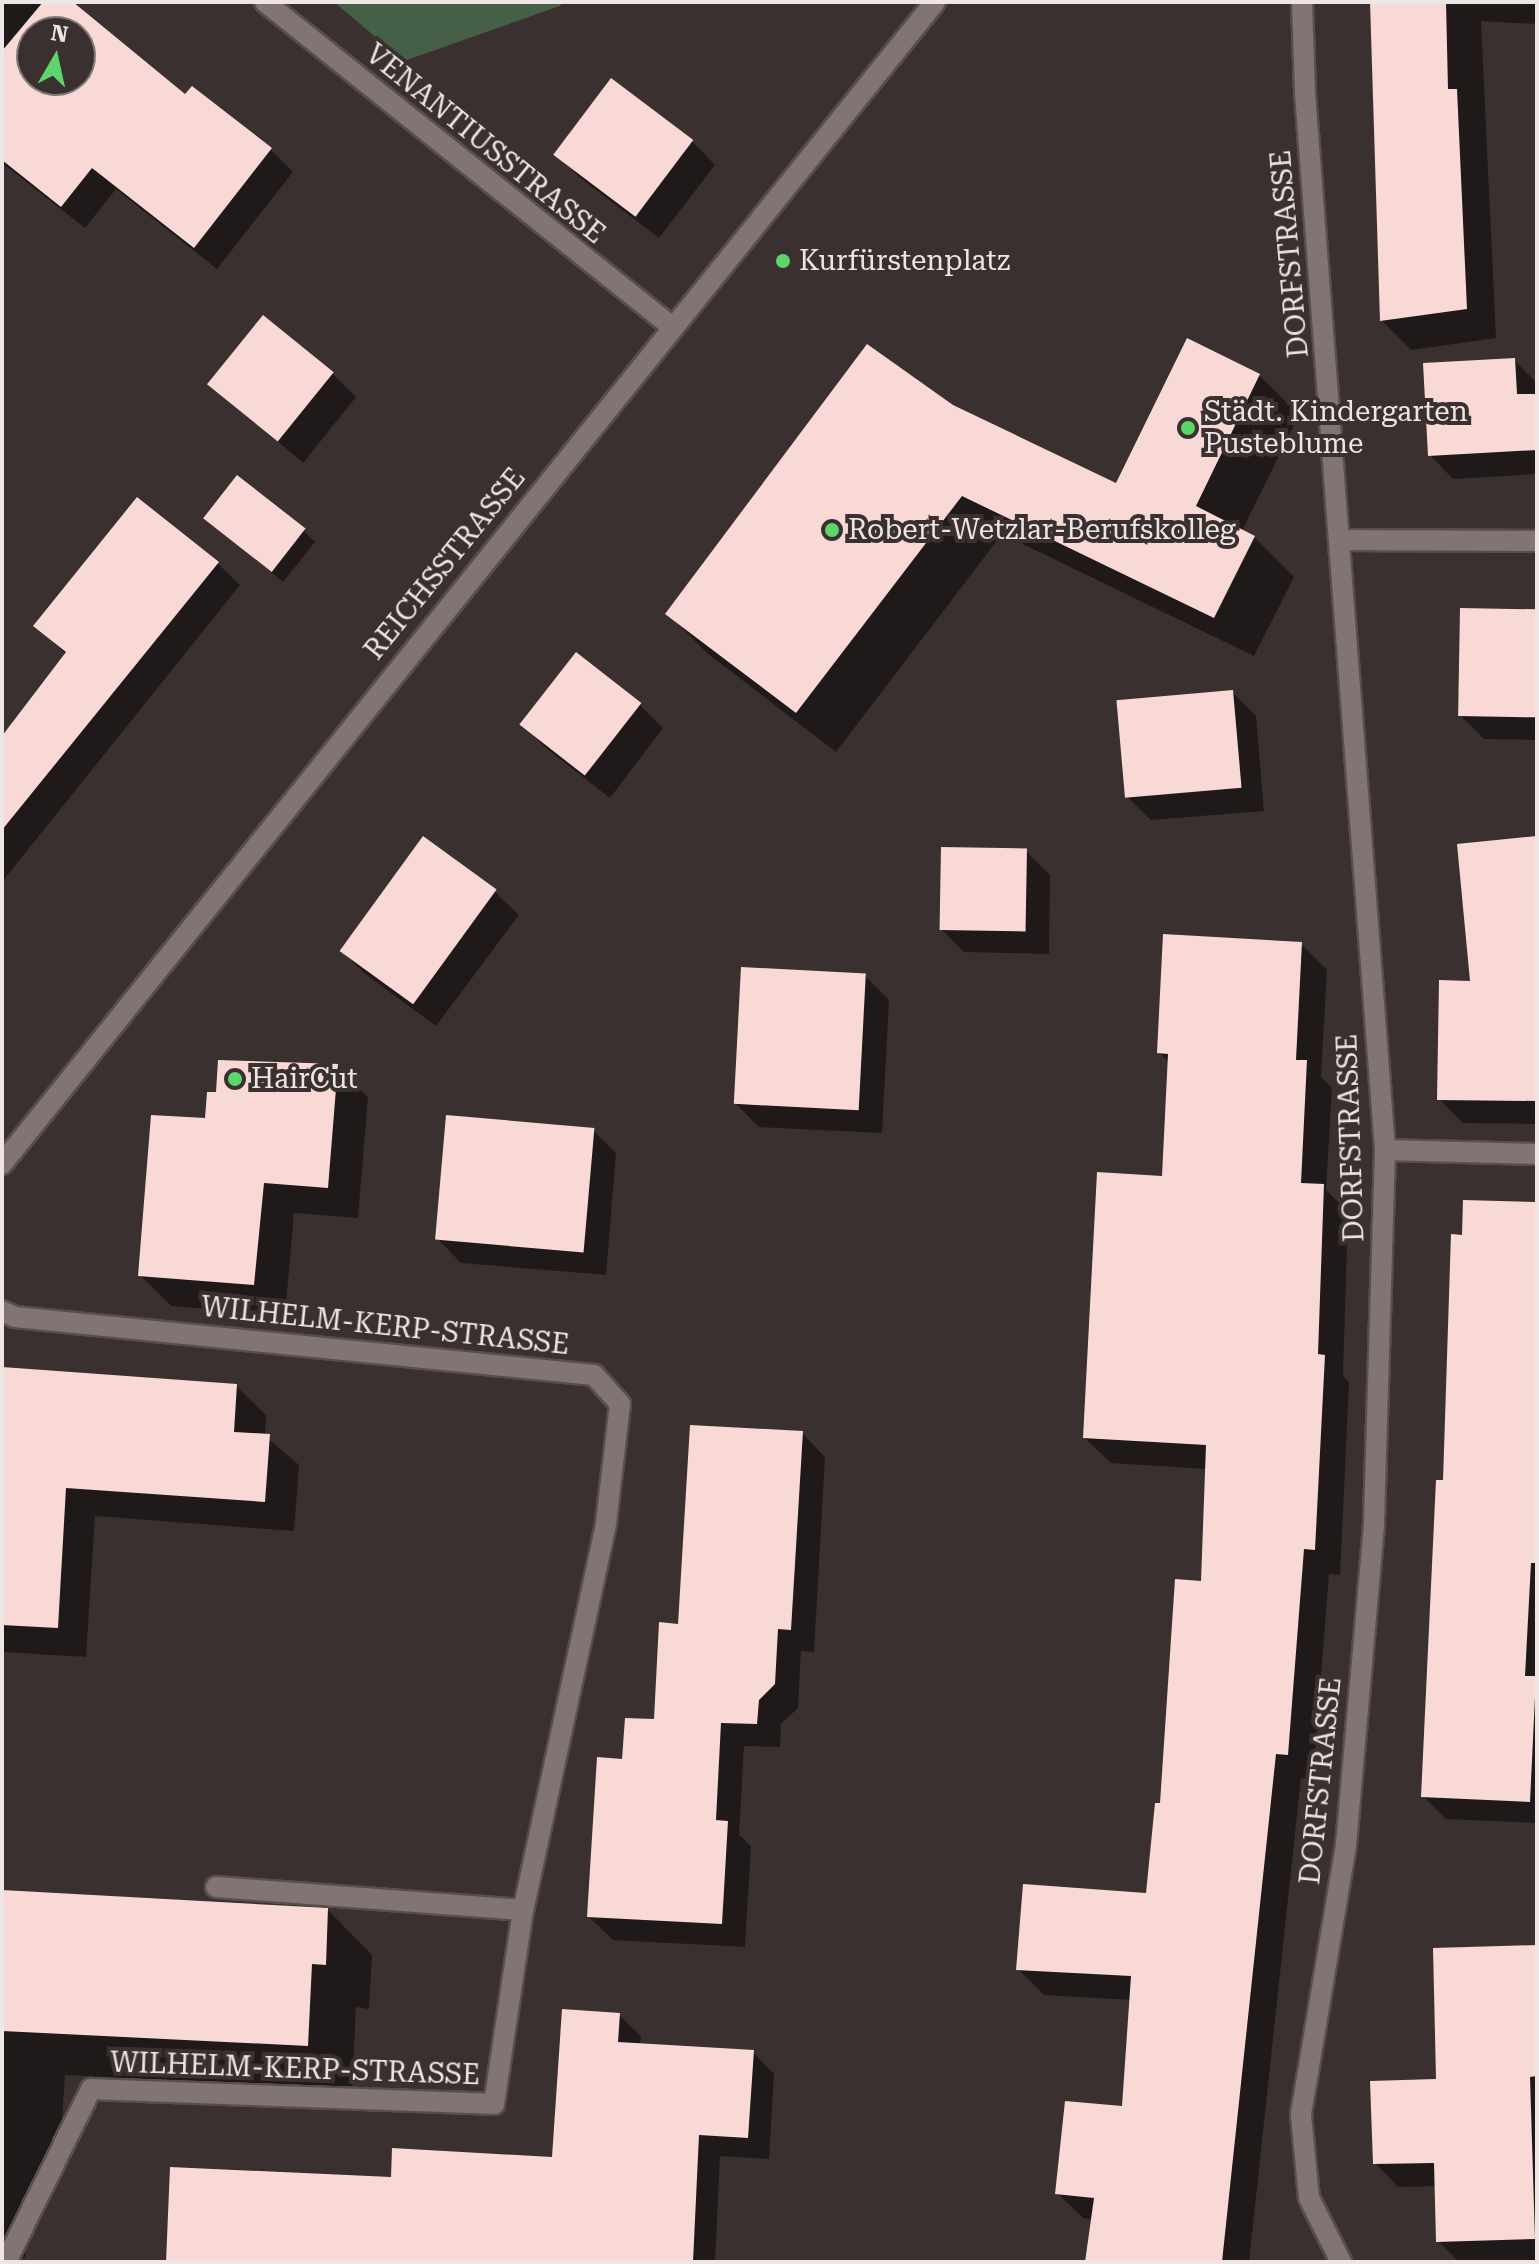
<!DOCTYPE html>
<meta charset="utf-8">
<style>
body{margin:0}
#map{position:relative;width:1539px;height:2264px;overflow:hidden;background:#3b3030;font-family:"Roboto Serif",serif}
div>[style]{position:absolute}
.green>*{inset:0;background:#456047}
.shadow>*{inset:0;background:#0007}
.building>*{inset:0;background:#f8d9d6;transform-origin:0 0}
.roads{filter:drop-shadow(2px 0 #574e4d) drop-shadow(-2px 0 #574e4d) drop-shadow(0 2px #574e4d) drop-shadow(0 -2px #574e4d)}
.lane>*{height:20px;margin:-10px;padding:0 10px;transform-origin:10px;border-radius:10px;background:#817473}
.street>*{height:20px;margin:-10px;padding:0 10px;transform-origin:10px;border-radius:10px;background:#817473}
.secondary>*{height:20px;margin:-10px;padding:0 10px;transform-origin:10px;border-radius:10px;background:#817473}
.dots>*{width:22px;height:22px;translate:-50% -50%;box-sizing:border-box;border:4px solid #3b3030;border-radius:50%}
span{translate:-50% -50%;white-space:nowrap;text-align:center;line-height:1.15;-webkit-text-stroke:8px #3b3030;paint-order:stroke}
.street-label{font-size:28px;color:#ede6e5}
.poi-label{font-size:28px;color:#ede6e5}
.left{translate:0 -50%;text-align:left}
.frame{position:absolute;inset:0;border:4px solid #ede6e5;pointer-events:none}
.north{position:absolute;left:16px;top:16px;width:80px;height:80px;box-sizing:border-box;background:#3b3030;border:2px solid #827978;border-radius:50%;rotate:9deg;font-size:22px;font-weight:700;line-height:32px;text-align:center;color:#ede6e5}
.north::after{content:'';display:block;margin:auto;width:28px;height:36px;background:#5cd56d;clip-path:polygon(50% 0,100% 100%,50% 72%,0 100%)}
</style>
<div id="map">
<div class="green">
<div style="clip-path:polygon(334px 2px,563px 2px,560px 6px,404px 61px)"></div>
</div>
<div class="shadow">
<div style="clip-path:polygon(evenodd,2px 2px,70px 2px,186px 97px,270px 149px,293px 172px,217px 269px,116px 189px,85px 228px,2px 163px,2px 2px,32px 32px,80px 32px,80px 80px,32px 80px,32px 32px)"></div>
<div style="clip-path:polygon(1370px 2px,1537px 2px,1537px 24px,1481px 21px,1496px 338px,1411px 350px,1381px 320px)"></div>
<div style="clip-path:polygon(692px 141px,715px 165px,659px 238px,579px 177px,556px 154px)"></div>
<div style="clip-path:polygon(1514px 360px,1537px 383px,1537px 474px,1453px 479px,1430px 455px)"></div>
<div style="clip-path:polygon(333px 374px,356px 397px,303px 463px,210px 384px)"></div>
<div style="clip-path:polygon(1259px 375px,1299px 415px,1242px 531px,1254px 537px,1294px 577px,1254px 656px,1002px 534px,836px 752px,707px 653px,667px 613px,952px 407px,1117px 485px)"></div>
<div style="clip-path:polygon(206px 518px,304px 531px,315px 542px,283px 582px)"></div>
<div style="clip-path:polygon(217px 563px,240px 585px,2px 882px,2px 740px,67px 655px,36px 626px)"></div>
<div style="clip-path:polygon(1537px 611px,1537px 740px,1484px 739px,1460px 715px)"></div>
<div style="clip-path:polygon(576px 655px,640px 705px,663px 728px,610px 798px,546px 748px,523px 725px)"></div>
<div style="clip-path:polygon(1232px 692px,1256px 716px,1264px 811px,1151px 820px,1127px 797px)"></div>
<div style="clip-path:polygon(1537px 838px,1537px 1124px,1463px 1123px,1439px 1099px,1473px 983px)"></div>
<div style="clip-path:polygon(424px 839px,495px 892px,519px 915px,436px 1026px,364px 973px,341px 950px)"></div>
<div style="clip-path:polygon(1026px 851px,1050px 875px,1049px 954px,964px 952px,941px 929px)"></div>
<div style="clip-path:polygon(1301px 944px,1327px 970px,1321px 1077px,1332px 1088px,1326px 1190px,1348px 1212px,1343px 1375px,1349px 1382px,1340px 1575px,1329px 1574px,1313px 1779px,1301px 1778px,1249px 2262px,1087px 2262px,1093px 2220px,1083px 2218px,1057px 2193px,1123px 2109px,1132px 2000px,1044px 1995px,1018px 1969px,1148px 1896px,1203px 1584px,1207px 1469px,1111px 1463px,1085px 1438px,1164px 1178px,1170px 1064px,1159px 1052px)"></div>
<div style="clip-path:polygon(865px 976px,889px 1000px,882px 1133px,759px 1127px,735px 1103px)"></div>
<div style="clip-path:polygon(337px 1066px,368px 1097px,358px 1218px,294px 1213px,285px 1315px,171px 1306px,140px 1275px,207px 1120px)"></div>
<div style="clip-path:polygon(593px 1130px,616px 1153px,606px 1275px,461px 1263px,438px 1239px)"></div>
<div style="clip-path:polygon(1537px 1204px,1537px 1823px,1446px 1819px,1423px 1796px,1464px 1237px)"></div>
<div style="clip-path:polygon(2px 1369px,236px 1386px,266px 1415px,265px 1436px,299px 1465px,294px 1531px,95px 1516px,86px 1657px,2px 1652px)"></div>
<div style="clip-path:polygon(802px 1433px,825px 1457px,814px 1652px,801px 1651px,798px 1708px,781px 1724px,780px 1747px,744px 1746px,739px 1835px,751px 1846px,745px 1947px,613px 1940px,589px 1917px,624px 1761px,656px 1721px,680px 1626px)"></div>
<div style="clip-path:polygon(2px 1892px,328px 1910px,372px 1955px,369px 2009px,356px 2007px,352px 2089px,65px 2075px,59px 2167px,44px 2166px,41px 2219px,27px 2218px,25px 2258px,9px 2257px,2px 2262px)"></div>
<div style="clip-path:polygon(1537px 1947px,1537px 2262px,1459px 2262px,1438px 2241px,1437px 2186px,1398px 2187px,1375px 2163px)"></div>
<div style="clip-path:polygon(619px 2015px,641px 2036px,640px 2045px,753px 2052px,774px 2074px,769px 2159px,720px 2156px,715px 2262px,168px 2262px,393px 2179px,554px 2159px)"></div>
</div>
<div class="building">
<div style="clip-path:polygon(evenodd,43px 2px,73px 2px,185px 94px,192px 86px,272px 148px,194px 248px,92px 168px,61px 207px,2px 160px,2px 51px,43px 2px,32px 32px,80px 32px,80px 80px,32px 80px,32px 32px)"></div>
<div style="clip-path:polygon(1370px 2px,1446px 2px,1448px 89px,1457px 89px,1467px 309px,1380px 321px)"></div>
<div style="left:611px;top:78px;width:103px;height:96px;rotate:37deg"></div>
<div style="left:263px;top:315px;width:91px;height:89px;rotate:39deg"></div>
<div style="clip-path:polygon(1187px 338px,1260px 374px,1196px 506px,1255px 536px,1214px 618px,962px 496px,796px 713px,665px 614px,867px 344px,953px 405px,1116px 483px)"></div>
<div style="clip-path:polygon(1515px 358px,1517px 394px,1537px 394px,1537px 450px,1428px 456px,1423px 363px)"></div>
<div style="left:237px;top:475px;width:87px;height:55px;rotate:38deg"></div>
<div style="clip-path:polygon(137px 497px,219px 562px,2px 830px,2px 736px,66px 652px,33px 626px)"></div>
<div style="left:1460px;top:608px;width:77px;height:108px;rotate:1deg"></div>
<div style="left:576px;top:652px;width:83px;height:92px;rotate:38deg"></div>
<div style="left:1233px;top:690px;width:98px;height:117px;rotate:85deg"></div>
<div style="left:423px;top:836px;width:91px;height:142px;rotate:36deg"></div>
<div style="clip-path:polygon(1537px 836px,1537px 1101px,1437px 1100px,1439px 980px,1470px 981px,1457px 844px)"></div>
<div style="left:941px;top:847px;width:86px;height:83px;rotate:1deg"></div>
<div style="clip-path:polygon(1163px 934px,1302px 942px,1296px 1060px,1307px 1060px,1301px 1183px,1324px 1184px,1318px 1354px,1325px 1355px,1315px 1550px,1304px 1549px,1288px 1755px,1276px 1754px,1222px 2262px,1085px 2262px,1094px 2198px,1055px 2194px,1065px 2101px,1122px 2106px,1131px 1976px,1016px 1970px,1023px 1884px,1146px 1893px,1155px 1803px,1160px 1803px,1175px 1579px,1201px 1581px,1206px 1445px,1083px 1438px,1097px 1172px,1162px 1176px,1168px 1054px,1157px 1053px)"></div>
<div style="left:741px;top:967px;width:125px;height:137px;rotate:3deg"></div>
<div style="clip-path:polygon(218px 1060px,338px 1064px,328px 1188px,264px 1183px,254px 1285px,138px 1276px,151px 1115px,205px 1118px,207px 1092px,216px 1092px)"></div>
<div style="left:446px;top:1115px;width:149px;height:125px;rotate:5deg"></div>
<div style="clip-path:polygon(1463px 1200px,1537px 1202px,1537px 1563px,1531px 1563px,1525px 1676px,1536px 1676px,1530px 1802px,1421px 1797px,1436px 1480px,1443px 1480px,1451px 1234px,1462px 1235px)"></div>
<div style="clip-path:polygon(2px 1367px,237px 1384px,234px 1432px,270px 1434px,265px 1502px,66px 1488px,58px 1628px,2px 1625px)"></div>
<div style="clip-path:polygon(690px 1425px,803px 1431px,791px 1630px,778px 1629px,775px 1684px,759px 1700px,757px 1724px,721px 1723px,716px 1820px,728px 1821px,722px 1924px,587px 1917px,597px 1757px,622px 1759px,625px 1718px,654px 1719px,659px 1622px,678px 1624px)"></div>
<div style="clip-path:polygon(2px 1890px,328px 1908px,326px 1965px,312px 1964px,308px 2046px,2px 2031px)"></div>
<div style="clip-path:polygon(1537px 1945px,1537px 2076px,1530px 2077px,1535px 2239px,1436px 2242px,1434px 2163px,1373px 2164px,1370px 2081px,1436px 2079px,1433px 1948px)"></div>
<div style="clip-path:polygon(562px 2009px,620px 2013px,618px 2042px,754px 2050px,748px 2138px,699px 2135px,693px 2262px,166px 2262px,170px 2167px,391px 2177px,392px 2148px,552px 2157px)"></div>
</div>
<div class="roads">
<div class="lane">
<div style="left:216px;top:1887px;width:308px;rotate:4.3deg"></div>
</div>
<div class="street">
<div style="left:265px;top:2px;width:519px;rotate:38.59deg"></div>
<div style="left:1302px;top:2px;width:91px;rotate:88.1deg"></div>
<div style="left:1305px;top:93px;width:1060px;rotate:85.67deg"></div>
<div style="left:1385px;top:1150px;width:375px;rotate:91.7deg"></div>
<div style="left:1374px;top:1525px;width:321px;rotate:95deg"></div>
<div style="left:1346px;top:1845px;width:274px;rotate:99.5deg"></div>
<div style="left:1301px;top:2115px;width:83px;rotate:84.5deg"></div>
<div style="left:1309px;top:2198px;width:72px;rotate:63.4deg"></div>
<div style="left:1341px;top:540px;width:196px;rotate:0.3deg"></div>
<div style="left:1385px;top:1150px;width:152px;rotate:1.5deg"></div>
<div style="left:2px;top:1311px;width:14px;rotate:25deg"></div>
<div style="left:15px;top:1317px;width:582px;rotate:5.72deg"></div>
<div style="left:594px;top:1375px;width:39px;rotate:48deg"></div>
<div style="left:620px;top:1404px;width:121px;rotate:96.7deg"></div>
<div style="left:606px;top:1524px;width:395px;rotate:102.1deg"></div>
<div style="left:523px;top:1910px;width:196px;rotate:98.5deg"></div>
<div style="left:494px;top:2104px;width:403px;rotate:-177.9deg"></div>
<div style="left:91px;top:2089px;width:193px;rotate:116.2deg"></div>
</div>
<div class="secondary">
<div style="left:2px;top:1164px;width:1490px;rotate:-51.24deg"></div>
</div>
</div>
<div class="dots">
<div style="left:783px;top:261px;background:#5cd56d"></div>
<div style="left:1188px;top:428px;background:#5cd56d"></div>
<div style="left:832px;top:530px;background:#5cd56d"></div>
<div style="left:235px;top:1079px;background:#5cd56d"></div>
</div>
<div class="street-label">
<span style="left:485px;top:144px;rotate:39deg">VENANTIUSSTRASSE</span>
<span style="left:1290px;top:254px;rotate:-95deg">DORFSTRASSE</span>
<span style="left:445px;top:564px;rotate:-51deg">REICHSSTRASSE</span>
<span style="left:1351px;top:1138px;rotate:-92deg">DORFSTRASSE</span>
<span style="left:385px;top:1326px;rotate:6deg">WILHELM-KERP-STRASSE</span>
<span style="left:1321px;top:1781px;rotate:-84deg">DORFSTRASSE</span>
<span style="left:295px;top:2069px;rotate:2deg">WILHELM-KERP-STRASSE</span>
</div>
<div class="poi-label">
<span class="left" style="left:799px;top:261px">Kurfürstenplatz</span>
<span class="left" style="left:1204px;top:428px">Städt. Kindergarten<br>Pusteblume</span>
<span class="left" style="left:848px;top:530px">Robert-Wetzlar-Berufskolleg</span>
<span class="left" style="left:251px;top:1079px">HairCut</span>
</div>
<div class="frame"></div>
<div class="north">N</div>
</div>
